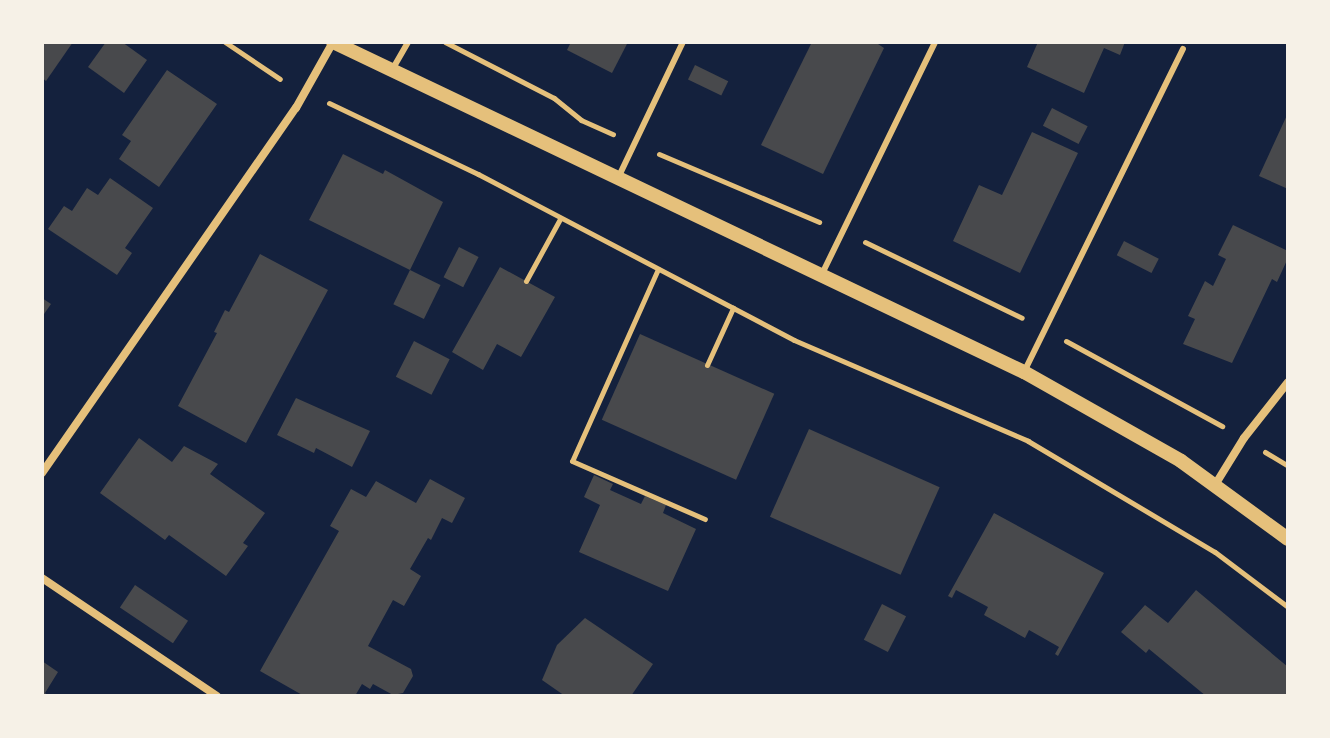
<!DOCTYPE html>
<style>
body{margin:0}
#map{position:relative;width:1330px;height:738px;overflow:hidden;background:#14213d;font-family:"Nunito Sans",sans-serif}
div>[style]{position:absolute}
.building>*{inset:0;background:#48494c;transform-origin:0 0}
.path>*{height:5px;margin:-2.5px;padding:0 2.5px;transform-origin:2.5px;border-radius:2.5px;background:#e5c07b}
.service>*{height:6px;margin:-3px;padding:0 3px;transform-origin:3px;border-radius:3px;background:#e5c07b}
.minor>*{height:8px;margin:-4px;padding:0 4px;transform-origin:4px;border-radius:4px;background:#e5c07b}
.tertiary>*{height:14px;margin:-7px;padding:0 7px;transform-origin:7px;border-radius:7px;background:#e5c07b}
span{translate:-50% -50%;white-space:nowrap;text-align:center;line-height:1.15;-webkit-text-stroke:6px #f6f1e7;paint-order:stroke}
.frame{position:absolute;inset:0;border:44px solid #f6f1e7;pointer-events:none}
</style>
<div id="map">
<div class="building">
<div style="clip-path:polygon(42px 42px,73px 42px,46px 81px,42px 78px)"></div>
<div style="clip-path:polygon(106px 42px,122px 42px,147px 60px,124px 93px,88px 67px)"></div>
<div style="clip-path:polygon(571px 42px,628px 42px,612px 73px,567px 50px)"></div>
<div style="clip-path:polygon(812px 42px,875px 42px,884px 48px,823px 174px,761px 145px)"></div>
<div style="clip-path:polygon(1038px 42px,1125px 42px,1120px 55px,1104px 48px,1084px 93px,1027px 67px)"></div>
<div style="left:695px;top:65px;width:37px;height:16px;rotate:26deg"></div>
<div style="clip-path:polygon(167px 70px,217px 104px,159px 187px,119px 159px,131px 141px,122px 135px)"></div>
<div style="left:1052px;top:108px;width:40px;height:20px;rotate:27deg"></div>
<div style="clip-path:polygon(1288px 113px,1288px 189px,1259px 176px)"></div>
<div style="clip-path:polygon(1032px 132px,1078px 153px,1020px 273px,953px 241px,979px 185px,1002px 195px)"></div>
<div style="clip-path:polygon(343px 154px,383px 174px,385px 170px,443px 202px,410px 270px,309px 220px)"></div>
<div style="clip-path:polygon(110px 178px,153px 208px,125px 248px,132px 253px,117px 275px,48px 229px,64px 206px,72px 211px,87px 188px,98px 195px)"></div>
<div style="clip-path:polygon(1233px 225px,1288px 251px,1288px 258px,1277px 282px,1272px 279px,1232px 363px,1183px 344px,1195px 319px,1188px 316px,1205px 281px,1213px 286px,1226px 259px,1218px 255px)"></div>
<div style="left:1124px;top:241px;width:39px;height:16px;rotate:27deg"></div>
<div style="left:459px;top:247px;width:22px;height:34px;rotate:27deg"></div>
<div style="clip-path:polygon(260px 254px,328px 290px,246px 443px,178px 406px,217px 333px,214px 332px,225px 310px,229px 312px)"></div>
<div style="clip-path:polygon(500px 267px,555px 297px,521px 357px,497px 344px,483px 370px,452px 352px)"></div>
<div style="left:410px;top:270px;width:34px;height:38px;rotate:26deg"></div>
<div style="clip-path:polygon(42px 298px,51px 304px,42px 317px)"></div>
<div style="left:640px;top:334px;width:147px;height:94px;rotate:24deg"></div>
<div style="left:414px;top:341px;width:40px;height:40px;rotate:27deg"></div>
<div style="clip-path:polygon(296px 398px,370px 431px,352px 467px,316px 448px,314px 453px,277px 435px)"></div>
<div style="left:809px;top:429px;width:143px;height:96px;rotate:24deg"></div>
<div style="clip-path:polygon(139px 438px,172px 462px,184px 446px,218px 464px,210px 474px,265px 513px,243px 543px,248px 546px,226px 576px,169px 535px,165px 540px,100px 493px)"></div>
<div style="clip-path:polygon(594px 475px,613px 484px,610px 490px,641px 504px,645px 496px,666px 505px,663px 513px,696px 529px,668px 591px,579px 552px,600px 505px,584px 497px)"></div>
<div style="clip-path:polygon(430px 479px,465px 498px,452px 523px,442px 518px,431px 540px,428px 538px,410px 569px,421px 576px,404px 606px,393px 600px,368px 646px,411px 669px,413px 676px,403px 693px,393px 695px,373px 684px,370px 689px,362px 684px,355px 696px,304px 696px,260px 671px,339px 531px,330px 526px,351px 489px,366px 497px,376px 481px,416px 503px)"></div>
<div style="clip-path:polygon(994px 513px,1104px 573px,1058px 656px,1055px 654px,1059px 647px,1029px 630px,1025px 638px,984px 615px,988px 607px,956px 590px,952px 598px,948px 596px)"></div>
<div style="left:135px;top:585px;width:64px;height:27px;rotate:34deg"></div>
<div style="clip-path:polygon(1196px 590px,1288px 667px,1288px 696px,1206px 696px,1149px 649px,1146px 653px,1121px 632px,1145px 605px,1168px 623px)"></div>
<div style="left:882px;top:604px;width:27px;height:40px;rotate:27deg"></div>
<div style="clip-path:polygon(585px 618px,653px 664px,631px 696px,565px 696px,542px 680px,557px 645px)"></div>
<div style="clip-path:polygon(42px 661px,58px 672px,45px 693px,49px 696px,42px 696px)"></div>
</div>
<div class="path">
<div style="left:225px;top:42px;width:66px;rotate:33.9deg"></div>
<div style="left:445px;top:42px;width:123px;rotate:27.2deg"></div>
<div style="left:554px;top:98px;width:35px;rotate:39deg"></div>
<div style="left:581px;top:120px;width:35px;rotate:24deg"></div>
<div style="left:329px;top:103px;width:165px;rotate:25.5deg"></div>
<div style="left:478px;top:174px;width:357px;rotate:27.7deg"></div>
<div style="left:794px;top:340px;width:255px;rotate:23.3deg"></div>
<div style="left:1028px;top:441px;width:217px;rotate:30.7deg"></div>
<div style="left:1215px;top:552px;width:91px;rotate:37deg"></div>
<div style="left:659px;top:154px;width:174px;rotate:23deg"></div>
<div style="left:865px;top:242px;width:174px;rotate:25.8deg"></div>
<div style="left:658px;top:269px;width:210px;rotate:114.1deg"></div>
<div style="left:572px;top:461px;width:145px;rotate:23.6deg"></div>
<div style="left:526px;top:281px;width:71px;rotate:-61.3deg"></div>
<div style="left:1066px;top:341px;width:178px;rotate:28.6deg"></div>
<div style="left:707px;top:365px;width:63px;rotate:-65.5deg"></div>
<div style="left:1265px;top:452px;width:27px;rotate:31deg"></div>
</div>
<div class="service">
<div style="left:392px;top:70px;width:32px;rotate:-60deg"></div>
<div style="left:619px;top:176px;width:148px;rotate:-64.5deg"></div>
<div style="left:821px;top:276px;width:260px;rotate:-64deg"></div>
<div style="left:1024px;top:372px;width:360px;rotate:-63.8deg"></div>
</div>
<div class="minor">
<div style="left:42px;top:473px;width:445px;rotate:-55.2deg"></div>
<div style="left:296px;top:108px;width:76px;rotate:-60.7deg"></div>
<div style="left:1215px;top:485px;width:55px;rotate:-58.3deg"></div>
<div style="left:1244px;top:438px;width:71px;rotate:-51.8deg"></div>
<div style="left:42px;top:578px;width:211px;rotate:34deg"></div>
</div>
<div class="tertiary">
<div style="left:333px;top:42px;width:766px;rotate:25.53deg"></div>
<div style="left:1024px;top:372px;width:180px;rotate:29.5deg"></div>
<div style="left:1181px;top:461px;width:132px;rotate:36.1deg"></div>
</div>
<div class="frame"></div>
</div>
